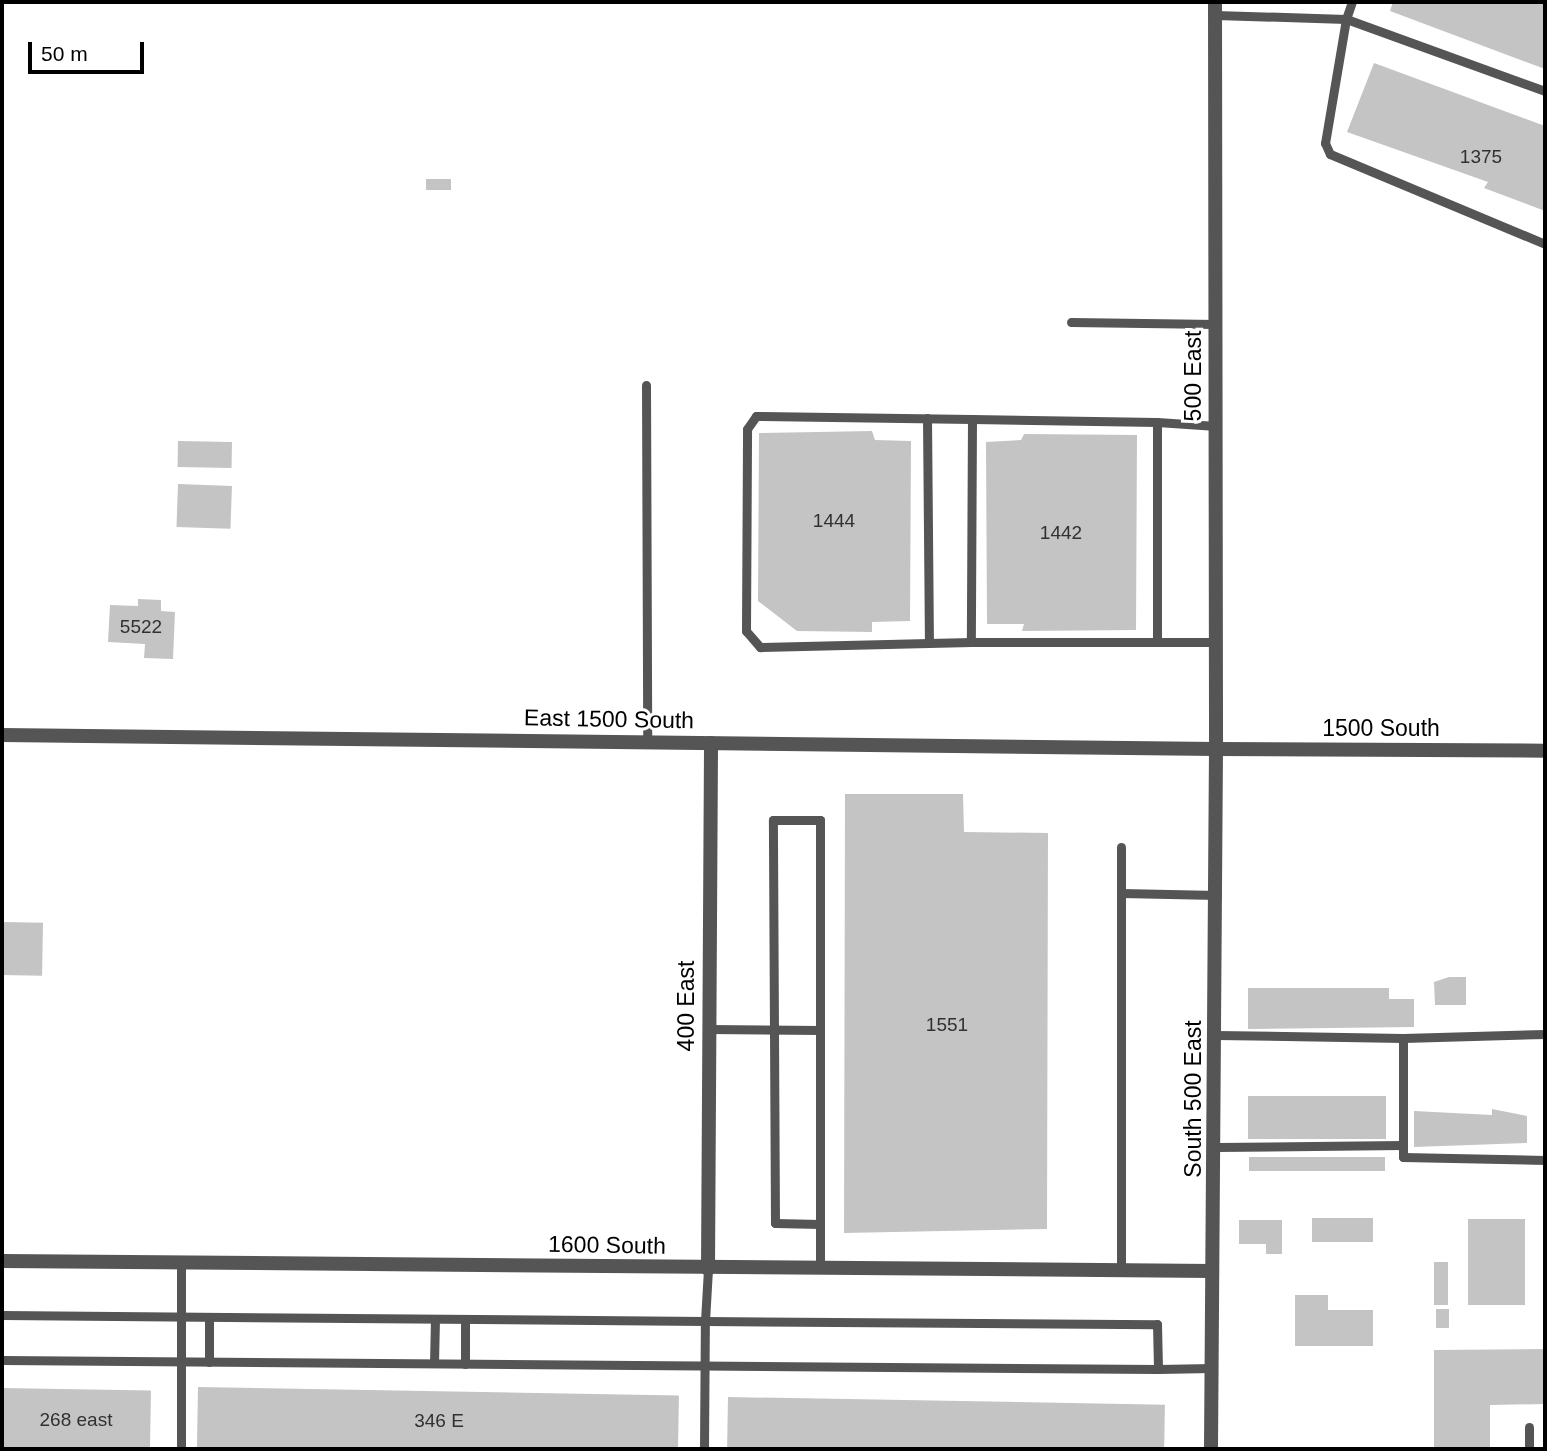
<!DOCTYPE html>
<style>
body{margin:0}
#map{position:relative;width:1547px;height:1451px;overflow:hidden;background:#fff;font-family:Helvetica,sans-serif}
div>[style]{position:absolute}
.building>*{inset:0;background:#c4c4c4;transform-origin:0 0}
.service>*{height:9px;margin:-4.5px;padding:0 4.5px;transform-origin:4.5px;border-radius:4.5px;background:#555}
.minor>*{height:14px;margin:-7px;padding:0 7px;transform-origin:7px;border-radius:7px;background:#555}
.tertiary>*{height:14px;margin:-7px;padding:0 7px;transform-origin:7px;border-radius:7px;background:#555}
span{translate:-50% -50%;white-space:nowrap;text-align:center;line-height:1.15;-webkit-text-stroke:6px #fff;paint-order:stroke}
.number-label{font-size:19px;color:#313131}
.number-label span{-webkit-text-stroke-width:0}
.street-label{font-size:23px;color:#000}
.frame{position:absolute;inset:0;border:4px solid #000;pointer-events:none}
.scale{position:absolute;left:28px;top:42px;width:116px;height:32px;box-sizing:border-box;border:4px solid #000;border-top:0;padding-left:9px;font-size:21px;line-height:24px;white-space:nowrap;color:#000;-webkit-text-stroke:5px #fff;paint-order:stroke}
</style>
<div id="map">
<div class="building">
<div style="clip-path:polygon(1393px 2px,1545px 2px,1545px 69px,1390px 11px)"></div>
<div style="clip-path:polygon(1374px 63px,1545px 126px,1545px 211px,1484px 188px,1488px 182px,1347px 132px)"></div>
<div style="left:426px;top:179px;width:25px;height:11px"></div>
<div style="clip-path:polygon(872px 431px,875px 440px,911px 441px,910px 621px,872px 622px,872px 632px,797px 631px,758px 601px,759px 433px)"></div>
<div style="clip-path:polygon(1024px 434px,1137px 435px,1136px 630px,1022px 631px,1024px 624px,987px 624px,986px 442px,1021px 440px)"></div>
<div style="left:178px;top:441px;width:54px;height:26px;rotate:1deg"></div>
<div style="left:178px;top:484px;width:54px;height:43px;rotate:2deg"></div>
<div style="clip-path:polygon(138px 599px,161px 600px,161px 611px,175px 612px,173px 659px,144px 658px,145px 644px,108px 642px,110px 605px,138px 606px)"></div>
<div style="clip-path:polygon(845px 794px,963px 794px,964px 832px,1048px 833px,1047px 1229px,844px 1233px)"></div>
<div style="left:2px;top:922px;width:41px;height:53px;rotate:1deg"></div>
<div style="clip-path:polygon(1449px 977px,1466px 977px,1466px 1005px,1435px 1005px,1434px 982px)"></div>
<div style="clip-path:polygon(1248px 988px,1389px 988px,1389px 999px,1414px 999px,1414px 1027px,1248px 1029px)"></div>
<div style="left:1386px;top:1096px;width:43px;height:138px;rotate:90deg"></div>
<div style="clip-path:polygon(1492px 1109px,1527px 1116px,1527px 1143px,1414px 1147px,1414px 1111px,1492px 1115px)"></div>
<div style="left:1385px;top:1157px;width:14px;height:136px;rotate:90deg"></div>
<div style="left:1373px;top:1218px;width:24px;height:61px;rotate:90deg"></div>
<div style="left:1468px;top:1219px;width:57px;height:86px"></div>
<div style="clip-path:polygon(1239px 1220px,1282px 1220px,1282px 1254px,1266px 1254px,1266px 1244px,1239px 1244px)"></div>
<div style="left:1434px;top:1262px;width:14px;height:43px"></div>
<div style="clip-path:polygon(1295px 1295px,1328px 1295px,1328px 1310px,1373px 1310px,1373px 1346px,1295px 1346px)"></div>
<div style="left:1436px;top:1309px;width:13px;height:19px"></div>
<div style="clip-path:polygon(1545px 1349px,1545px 1404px,1490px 1405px,1490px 1449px,1434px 1449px,1434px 1350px)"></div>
<div style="left:198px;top:1387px;width:481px;height:62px;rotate:1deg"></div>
<div style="left:2px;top:1388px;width:149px;height:61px;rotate:1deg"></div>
<div style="left:728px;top:1397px;width:437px;height:52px;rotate:1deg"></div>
</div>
<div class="service">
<div style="left:1215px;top:15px;width:131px;rotate:1.7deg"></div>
<div style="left:1346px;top:19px;width:18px;rotate:-71deg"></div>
<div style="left:1545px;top:91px;width:212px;rotate:-160.1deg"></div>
<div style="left:1346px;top:19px;width:126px;rotate:99.6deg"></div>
<div style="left:1325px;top:143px;width:12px;rotate:66deg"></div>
<div style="left:1330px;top:154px;width:233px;rotate:22.7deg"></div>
<div style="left:1071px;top:322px;width:145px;rotate:0.8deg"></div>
<div style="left:646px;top:385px;width:357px;rotate:89.8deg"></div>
<div style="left:927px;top:418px;width:225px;rotate:89.5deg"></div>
<div style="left:1157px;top:422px;width:185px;rotate:-179.1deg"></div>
<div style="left:972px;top:419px;width:223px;rotate:90.3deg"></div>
<div style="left:971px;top:642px;width:186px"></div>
<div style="left:1216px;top:426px;width:59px;rotate:-176.1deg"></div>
<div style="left:1157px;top:422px;width:220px;rotate:90deg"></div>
<div style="left:1157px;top:642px;width:59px"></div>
<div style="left:971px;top:642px;width:211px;rotate:178.6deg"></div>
<div style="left:760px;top:647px;width:21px;rotate:-131deg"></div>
<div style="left:746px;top:631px;width:202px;rotate:-89.7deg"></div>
<div style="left:747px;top:429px;width:16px;rotate:-55deg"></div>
<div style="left:756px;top:416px;width:216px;rotate:0.8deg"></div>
<div style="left:1121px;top:847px;width:424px;rotate:90deg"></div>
<div style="left:1121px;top:893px;width:96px;rotate:1.2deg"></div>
<div style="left:708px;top:1029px;width:112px;rotate:0.5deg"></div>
<div style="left:1545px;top:1034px;width:142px;rotate:178.4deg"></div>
<div style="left:1403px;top:1038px;width:119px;rotate:90deg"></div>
<div style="left:1403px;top:1157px;width:142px;rotate:1.2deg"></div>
<div style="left:1216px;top:1035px;width:187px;rotate:0.9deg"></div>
<div style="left:1217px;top:1147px;width:186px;rotate:-0.6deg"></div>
<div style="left:820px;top:1224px;width:45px;rotate:-178.7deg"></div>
<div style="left:775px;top:1223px;width:403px;rotate:-90.3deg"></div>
<div style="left:773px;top:820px;width:47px"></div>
<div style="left:820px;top:820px;width:449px;rotate:90deg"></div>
<div style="left:2px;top:1315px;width:703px;rotate:0.49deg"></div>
<div style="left:705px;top:1321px;width:52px;rotate:-86.7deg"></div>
<div style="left:209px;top:1317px;width:45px;rotate:90deg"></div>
<div style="left:2px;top:1360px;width:1156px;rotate:0.45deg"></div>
<div style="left:434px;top:1363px;width:44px;rotate:-88.7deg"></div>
<div style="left:465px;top:1364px;width:45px;rotate:-90deg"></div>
<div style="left:1529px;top:1427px;width:22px;rotate:90deg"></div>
<div style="left:181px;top:1449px;width:186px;rotate:-90deg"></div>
<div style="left:704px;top:1449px;width:128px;rotate:-89.6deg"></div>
<div style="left:705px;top:1321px;width:452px;rotate:0.4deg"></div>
<div style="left:1157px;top:1324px;width:45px;rotate:88.7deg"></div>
<div style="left:1158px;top:1369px;width:54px;rotate:-1.1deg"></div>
</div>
<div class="minor">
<div style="left:2px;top:735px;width:1214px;rotate:0.66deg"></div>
<div style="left:1216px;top:749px;width:700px;rotate:90.41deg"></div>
<div style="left:2px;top:1261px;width:1210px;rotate:0.47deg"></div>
<div style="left:708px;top:1269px;width:526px;rotate:-89.67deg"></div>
</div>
<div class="tertiary">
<div style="left:1215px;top:2px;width:747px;rotate:89.92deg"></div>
<div style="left:1216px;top:749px;width:329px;rotate:0.3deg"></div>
</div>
<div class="number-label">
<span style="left:1481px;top:157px">1375</span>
<span style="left:834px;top:521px">1444</span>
<span style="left:1061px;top:533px">1442</span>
<span style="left:141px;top:627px">5522</span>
<span style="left:947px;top:1025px">1551</span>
<span style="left:76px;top:1420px">268 east</span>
<span style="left:439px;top:1421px">346 E</span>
</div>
<div class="street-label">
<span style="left:1193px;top:376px;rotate:-90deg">500 East</span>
<span style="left:609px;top:719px;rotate:1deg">East 1500 South</span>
<span style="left:1381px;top:728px">1500 South</span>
<span style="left:686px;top:1006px;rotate:-90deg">400 East</span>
<span style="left:1193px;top:1099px;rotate:-90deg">South 500 East</span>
<span style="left:607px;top:1245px;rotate:1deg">1600 South</span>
</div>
<div class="frame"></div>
<div class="scale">50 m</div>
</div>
